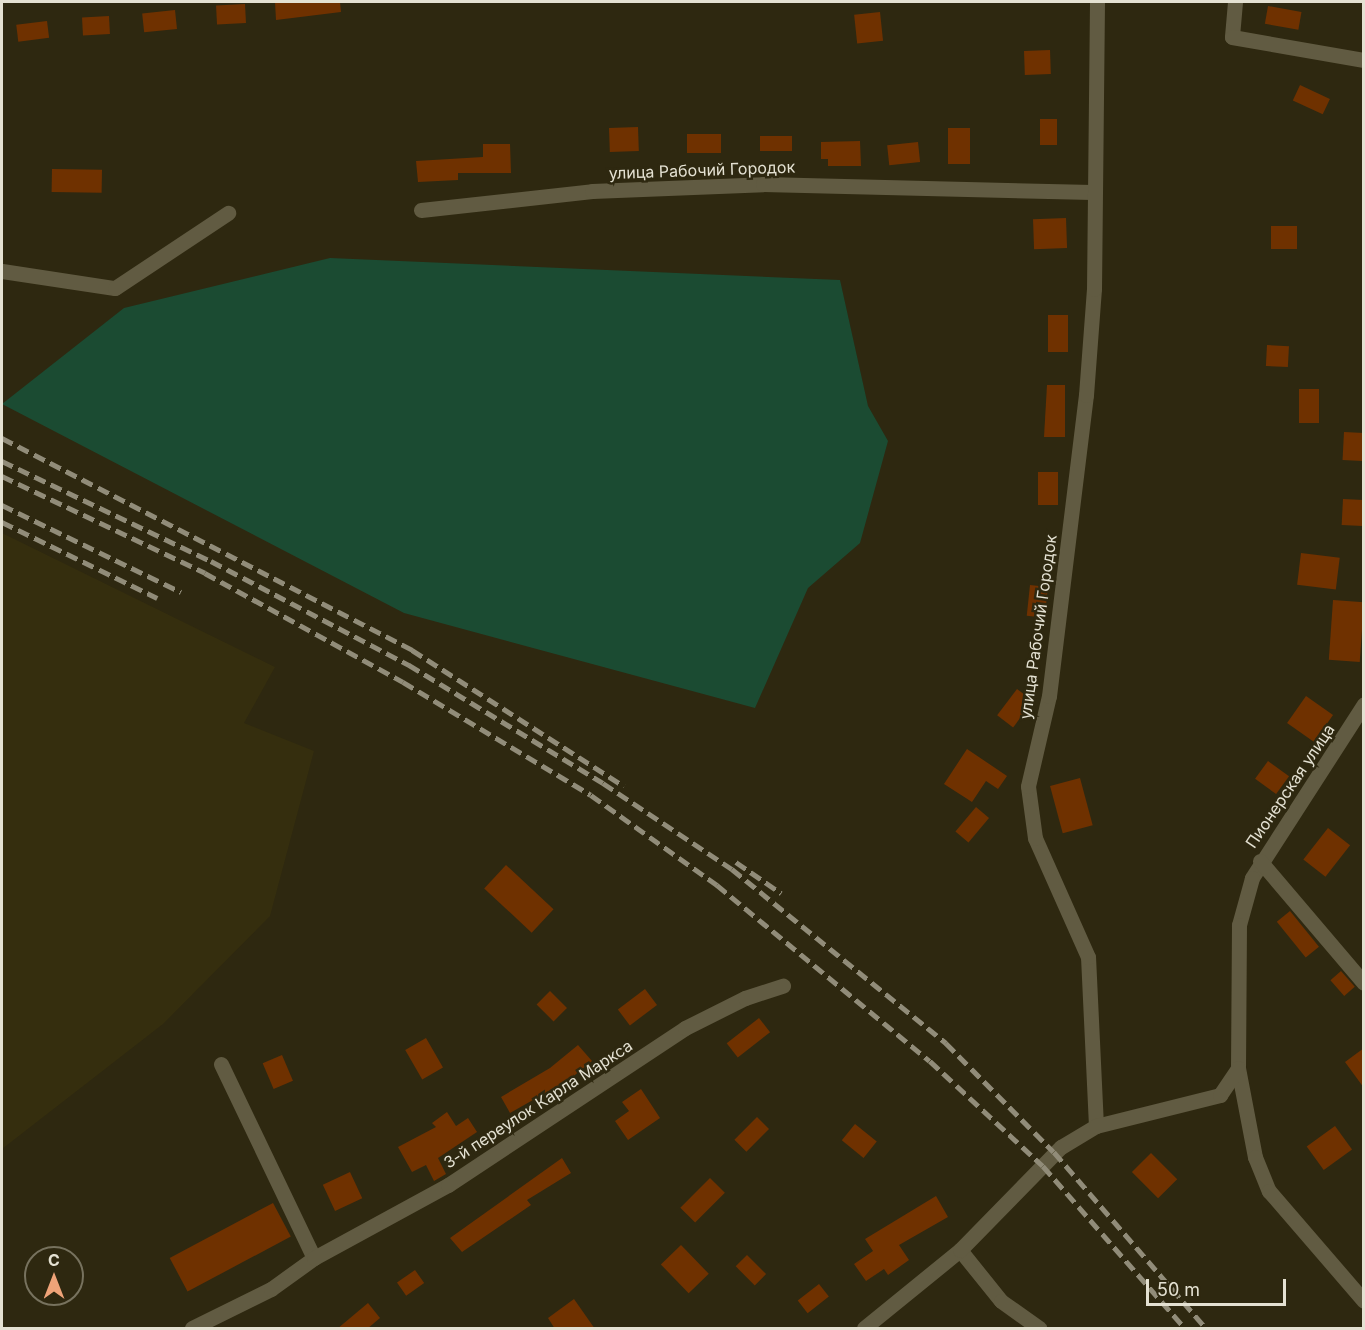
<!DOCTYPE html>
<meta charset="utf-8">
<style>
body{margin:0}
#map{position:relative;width:1365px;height:1330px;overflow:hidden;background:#2e2810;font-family:Inter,sans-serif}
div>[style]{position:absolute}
.built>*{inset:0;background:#352e0e}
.green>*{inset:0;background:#1b4b32}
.building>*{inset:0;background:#6f3100;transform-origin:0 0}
.minor>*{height:15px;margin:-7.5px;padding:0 7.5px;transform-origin:7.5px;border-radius:7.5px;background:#615b42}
.rail>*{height:4.5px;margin-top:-2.25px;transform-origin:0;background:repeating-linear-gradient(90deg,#918c79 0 12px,transparent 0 18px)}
span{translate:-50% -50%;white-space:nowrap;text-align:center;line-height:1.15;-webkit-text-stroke:5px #2e2810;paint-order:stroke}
.street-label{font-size:16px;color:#e4e1d2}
.frame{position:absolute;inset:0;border:3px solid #e4e1d2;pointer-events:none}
.north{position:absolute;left:24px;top:1246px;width:60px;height:60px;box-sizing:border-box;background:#2e2810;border:2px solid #77725e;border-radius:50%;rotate:0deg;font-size:16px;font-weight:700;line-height:24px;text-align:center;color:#e4e1d2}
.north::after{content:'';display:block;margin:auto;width:21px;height:27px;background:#efa378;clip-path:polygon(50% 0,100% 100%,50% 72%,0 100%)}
.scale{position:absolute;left:1146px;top:1279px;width:140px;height:27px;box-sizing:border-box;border:3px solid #e4e1d2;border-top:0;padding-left:8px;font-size:18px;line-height:21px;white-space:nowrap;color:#e4e1d2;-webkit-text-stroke:4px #2e2810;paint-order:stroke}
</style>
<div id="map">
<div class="built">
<div style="clip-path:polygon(2px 533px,275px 667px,244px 723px,314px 751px,270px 916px,163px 1024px,2px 1149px)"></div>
</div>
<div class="green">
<div style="clip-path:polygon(330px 258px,840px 280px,868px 406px,888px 441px,860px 543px,808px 588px,755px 708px,404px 613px,2px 404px,124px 308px)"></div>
</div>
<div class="building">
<div style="clip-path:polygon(275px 2px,340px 2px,341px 12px,276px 20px)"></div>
<div style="left:245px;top:4px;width:19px;height:29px;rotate:87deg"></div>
<div style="left:1268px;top:6px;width:34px;height:18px;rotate:10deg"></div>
<div style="left:175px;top:10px;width:19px;height:33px;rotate:84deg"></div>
<div style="left:880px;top:12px;width:29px;height:26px;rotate:84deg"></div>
<div style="left:109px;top:16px;width:18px;height:27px;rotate:87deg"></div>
<div style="left:47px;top:21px;width:17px;height:31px;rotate:83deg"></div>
<div style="left:1050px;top:50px;width:24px;height:26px;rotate:88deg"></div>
<div style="left:1300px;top:85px;width:33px;height:17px;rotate:25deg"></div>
<div style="left:1040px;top:119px;width:17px;height:26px"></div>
<div style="left:638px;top:127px;width:24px;height:29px;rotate:88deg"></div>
<div style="left:948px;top:128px;width:22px;height:36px"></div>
<div style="left:721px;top:134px;width:19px;height:34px;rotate:90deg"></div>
<div style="left:760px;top:136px;width:32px;height:15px"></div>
<div style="clip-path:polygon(860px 141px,861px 166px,828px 166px,828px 159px,821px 159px,821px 142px)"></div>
<div style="left:918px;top:142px;width:20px;height:31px;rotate:84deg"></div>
<div style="clip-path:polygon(483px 144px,510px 144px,511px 173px,458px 173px,458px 180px,418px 182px,416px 161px,483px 157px)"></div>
<div style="left:52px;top:169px;width:50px;height:23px;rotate:1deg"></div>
<div style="left:1066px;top:218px;width:30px;height:33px;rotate:88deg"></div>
<div style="left:1271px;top:226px;width:26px;height:23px"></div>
<div style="left:1068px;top:315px;width:37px;height:20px;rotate:90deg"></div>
<div style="left:1267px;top:345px;width:22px;height:21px;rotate:3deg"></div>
<div style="clip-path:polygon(1047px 385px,1065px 385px,1065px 437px,1044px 437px)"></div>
<div style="left:1299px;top:389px;width:20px;height:34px"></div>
<div style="left:1344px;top:432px;width:20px;height:28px;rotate:3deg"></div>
<div style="left:1038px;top:472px;width:20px;height:33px"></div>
<div style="left:1343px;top:499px;width:21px;height:26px;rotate:3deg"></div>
<div style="left:1301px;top:553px;width:39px;height:32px;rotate:7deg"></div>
<div style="left:1030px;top:585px;width:18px;height:31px;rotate:6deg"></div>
<div style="left:1333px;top:600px;width:31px;height:60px;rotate:4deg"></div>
<div style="left:1017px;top:689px;width:20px;height:33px;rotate:37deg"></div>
<div style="left:1306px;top:696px;width:33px;height:33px;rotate:35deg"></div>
<div style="clip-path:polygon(967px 749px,1007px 776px,998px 789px,986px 781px,972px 802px,944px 784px)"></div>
<div style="left:1268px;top:761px;width:26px;height:22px;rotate:36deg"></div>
<div style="left:1080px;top:778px;width:49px;height:31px;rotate:75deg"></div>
<div style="left:976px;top:807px;width:17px;height:32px;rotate:40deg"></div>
<div style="left:1328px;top:828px;width:28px;height:40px;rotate:38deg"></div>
<div style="left:506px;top:865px;width:65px;height:32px;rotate:43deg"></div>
<div style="left:1290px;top:911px;width:46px;height:17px;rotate:51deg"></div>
<div style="left:1341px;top:971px;width:21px;height:14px;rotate:49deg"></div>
<div style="left:645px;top:989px;width:20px;height:34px;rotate:53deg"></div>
<div style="left:550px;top:991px;width:24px;height:19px;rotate:45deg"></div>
<div style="left:759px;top:1018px;width:18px;height:41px;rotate:52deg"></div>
<div style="left:426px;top:1038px;width:34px;height:24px;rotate:60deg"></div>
<div style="clip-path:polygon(578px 1045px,592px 1061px,570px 1079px,510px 1113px,501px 1097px,550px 1068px)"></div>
<div style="clip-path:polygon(1364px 1048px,1364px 1088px,1345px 1062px)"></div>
<div style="left:282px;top:1055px;width:28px;height:21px;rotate:67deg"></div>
<div style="clip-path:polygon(641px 1089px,660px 1118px,628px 1140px,615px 1121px,629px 1111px,622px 1102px)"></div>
<div style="clip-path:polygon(447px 1112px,456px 1126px,468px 1118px,477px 1132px,438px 1158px,446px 1174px,434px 1181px,426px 1165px,412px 1172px,398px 1147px,436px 1127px,432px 1123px)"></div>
<div style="left:757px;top:1117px;width:17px;height:32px;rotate:45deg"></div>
<div style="left:855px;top:1124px;width:28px;height:21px;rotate:39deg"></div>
<div style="left:1335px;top:1126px;width:29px;height:35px;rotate:54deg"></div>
<div style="left:1151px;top:1153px;width:37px;height:27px;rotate:45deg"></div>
<div style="clip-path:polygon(562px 1158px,571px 1173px,527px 1200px,531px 1205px,462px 1252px,450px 1238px)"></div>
<div style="left:350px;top:1172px;width:29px;height:30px;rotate:65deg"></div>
<div style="left:710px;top:1178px;width:21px;height:42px;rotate:45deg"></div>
<div style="clip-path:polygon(936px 1196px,948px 1217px,899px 1245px,909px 1260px,888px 1275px,884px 1269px,866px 1281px,854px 1264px,873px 1251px,865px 1239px)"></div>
<div style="left:273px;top:1203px;width:38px;height:117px;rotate:62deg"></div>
<div style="left:681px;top:1245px;width:40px;height:28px;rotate:46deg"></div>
<div style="left:747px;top:1255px;width:27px;height:16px;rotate:45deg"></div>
<div style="left:415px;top:1270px;width:16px;height:22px;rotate:55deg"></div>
<div style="left:819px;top:1284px;width:16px;height:27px;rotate:52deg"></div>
<div style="clip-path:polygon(574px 1299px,595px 1329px,555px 1329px,548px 1318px)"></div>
<div style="clip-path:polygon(368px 1303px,380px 1318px,367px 1329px,337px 1329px)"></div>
</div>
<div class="minor">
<div style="left:1235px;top:2px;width:35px;rotate:95deg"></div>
<div style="left:1232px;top:37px;width:134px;rotate:9.9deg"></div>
<div style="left:421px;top:210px;width:172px;rotate:-6.3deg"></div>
<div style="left:592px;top:191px;width:171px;rotate:-2.3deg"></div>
<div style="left:763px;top:184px;width:329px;rotate:1.4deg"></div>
<div style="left:2px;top:271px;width:114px;rotate:8.6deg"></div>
<div style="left:115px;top:288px;width:136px;rotate:-33.6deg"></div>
<div style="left:1364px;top:704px;width:207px;rotate:122.8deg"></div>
<div style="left:1252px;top:878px;width:49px;rotate:105.5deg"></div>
<div style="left:1239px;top:925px;width:143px;rotate:90.4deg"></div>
<div style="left:1238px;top:1068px;width:91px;rotate:79.2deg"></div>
<div style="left:1255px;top:1157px;width:37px;rotate:68deg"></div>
<div style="left:1269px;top:1191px;width:145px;rotate:49.2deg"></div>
<div style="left:1260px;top:861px;width:160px;rotate:49.6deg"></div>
<div style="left:221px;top:1064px;width:215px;rotate:64.4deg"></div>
<div style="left:1096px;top:1126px;width:169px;rotate:-92.7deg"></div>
<div style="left:1088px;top:957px;width:130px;rotate:-114deg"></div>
<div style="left:1035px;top:838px;width:52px;rotate:-97.7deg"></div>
<div style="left:1028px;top:786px;width:92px;rotate:-76.9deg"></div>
<div style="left:1049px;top:696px;width:303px;rotate:-83deg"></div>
<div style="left:1086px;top:395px;width:106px;rotate:-85.7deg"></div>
<div style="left:1094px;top:289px;width:287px;rotate:-89.4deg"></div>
<div style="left:960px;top:1250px;width:65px;rotate:51.2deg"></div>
<div style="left:1001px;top:1301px;width:47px;rotate:35.4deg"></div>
<div style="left:192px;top:1328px;width:88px;rotate:-26.3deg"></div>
<div style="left:271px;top:1289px;width:53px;rotate:-35.8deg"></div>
<div style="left:314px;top:1258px;width:153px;rotate:-28.6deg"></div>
<div style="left:448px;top:1185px;width:284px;rotate:-33.5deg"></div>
<div style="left:685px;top:1028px;width:67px;rotate:-26.6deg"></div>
<div style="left:745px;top:998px;width:40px;rotate:-18deg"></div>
<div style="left:864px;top:1328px;width:124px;rotate:-39.1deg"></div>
<div style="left:960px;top:1250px;width:144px;rotate:-45.6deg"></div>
<div style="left:1061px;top:1147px;width:41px;rotate:-31deg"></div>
<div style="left:1096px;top:1126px;width:128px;rotate:-14deg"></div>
<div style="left:1220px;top:1095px;width:32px;rotate:-56deg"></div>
</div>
<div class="rail">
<div style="left:2px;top:438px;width:462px;rotate:27.3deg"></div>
<div style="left:412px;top:650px;width:252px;rotate:32.7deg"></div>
<div style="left:2px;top:461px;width:232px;rotate:25.6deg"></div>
<div style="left:211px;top:561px;width:224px;rotate:27.7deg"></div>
<div style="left:409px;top:665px;width:227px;rotate:31.3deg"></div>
<div style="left:603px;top:783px;width:155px;rotate:33.7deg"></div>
<div style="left:732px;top:869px;width:276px;rotate:39.1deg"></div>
<div style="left:946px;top:1043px;width:153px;rotate:45.3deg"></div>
<div style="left:1054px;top:1152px;width:233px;rotate:49.2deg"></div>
<div style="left:2px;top:476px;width:225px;rotate:25.5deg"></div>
<div style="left:205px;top:573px;width:226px;rotate:28.8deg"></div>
<div style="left:403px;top:682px;width:219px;rotate:31deg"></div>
<div style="left:591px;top:795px;width:155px;rotate:35.5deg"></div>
<div style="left:717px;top:885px;width:276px;rotate:39.6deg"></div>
<div style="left:930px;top:1061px;width:154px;rotate:42.9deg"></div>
<div style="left:1043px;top:1166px;width:215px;rotate:48.8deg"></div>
<div style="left:2px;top:505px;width:199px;rotate:25.9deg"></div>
<div style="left:2px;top:522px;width:173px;rotate:26.1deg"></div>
<div style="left:736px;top:862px;width:55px;rotate:34.6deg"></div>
</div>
<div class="street-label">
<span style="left:702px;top:170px;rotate:-2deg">улица Рабочий Городок</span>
<span style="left:1038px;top:627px;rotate:-82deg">улица Рабочий Городок</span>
<span style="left:1290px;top:786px;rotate:-56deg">Пионерская улица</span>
<span style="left:538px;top:1104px;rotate:-33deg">3-й переулок Карла Маркса</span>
</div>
<div class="frame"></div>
<div class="north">С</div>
<div class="scale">50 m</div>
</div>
